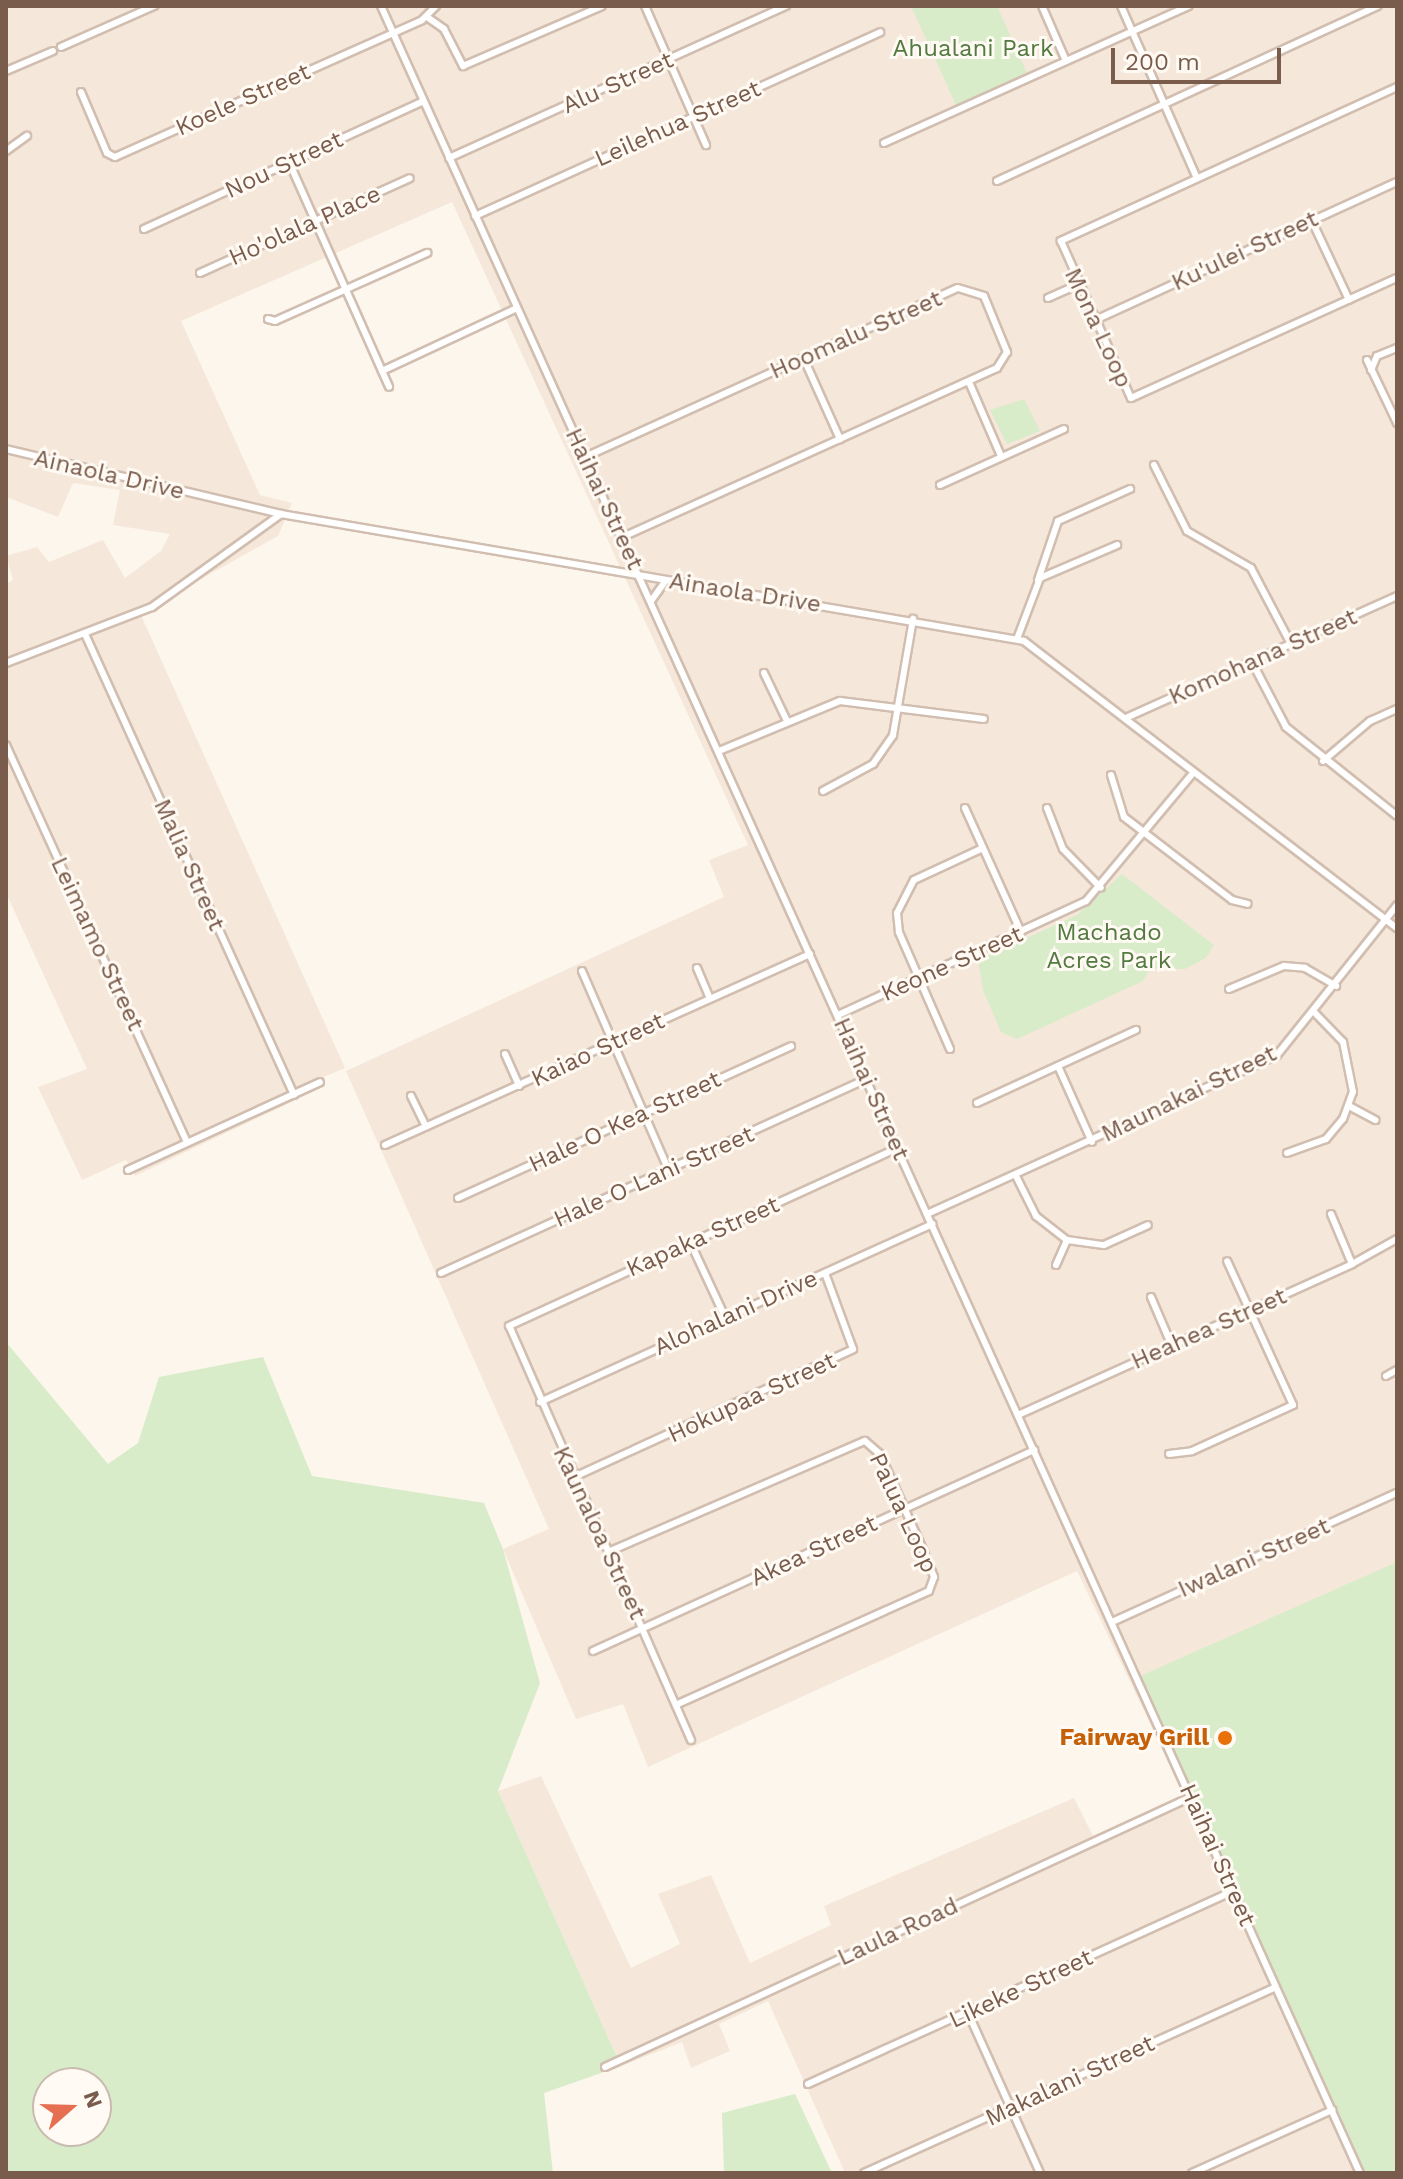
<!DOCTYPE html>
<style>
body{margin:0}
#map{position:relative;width:1403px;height:2179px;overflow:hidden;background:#fdf6ec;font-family:"Work Sans",sans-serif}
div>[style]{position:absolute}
.residential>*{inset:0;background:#f5e8da}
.green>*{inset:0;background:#d8ecc9}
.roads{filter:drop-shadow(2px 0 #d1beb0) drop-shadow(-2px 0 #d1beb0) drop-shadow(0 2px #d1beb0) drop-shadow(0 -2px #d1beb0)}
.minor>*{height:6px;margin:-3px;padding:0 3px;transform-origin:3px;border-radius:3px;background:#fff}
.dots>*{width:22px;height:22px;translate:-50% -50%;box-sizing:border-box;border:4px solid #fffaf3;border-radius:50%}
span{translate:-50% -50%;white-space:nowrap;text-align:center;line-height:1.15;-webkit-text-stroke:6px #fffaf3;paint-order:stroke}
.park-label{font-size:24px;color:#537a41}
.street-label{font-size:24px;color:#7a5c4d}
.food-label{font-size:24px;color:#c56008;font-weight:700}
.right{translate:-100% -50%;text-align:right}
.frame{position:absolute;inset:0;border:8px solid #7a5c4d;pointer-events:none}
.north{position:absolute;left:32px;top:2067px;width:80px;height:80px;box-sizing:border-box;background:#fffaf3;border:2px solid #cabbb1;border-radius:50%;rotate:70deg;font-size:22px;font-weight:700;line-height:32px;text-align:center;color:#7a5c4d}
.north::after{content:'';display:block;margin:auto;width:28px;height:36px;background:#e76f51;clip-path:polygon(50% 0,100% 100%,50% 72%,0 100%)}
.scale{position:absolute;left:1111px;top:48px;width:170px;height:36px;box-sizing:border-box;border:4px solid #7a5c4d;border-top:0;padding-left:10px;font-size:24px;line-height:28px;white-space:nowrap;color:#7a5c4d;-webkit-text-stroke:6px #fffaf3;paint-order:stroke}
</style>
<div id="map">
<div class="residential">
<div style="clip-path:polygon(6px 6px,1397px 6px,1397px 2173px,845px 2173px,768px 2001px,719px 2024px,730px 2051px,691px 2068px,682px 2042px,621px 2066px,498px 1791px,541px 1776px,631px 1968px,680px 1944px,658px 1894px,711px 1875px,750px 1963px,831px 1925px,824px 1906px,1074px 1798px,1093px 1836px,1184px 1794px,1077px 1571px,648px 1767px,623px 1704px,576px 1719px,503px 1549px,549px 1529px,346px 1071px,724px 897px,709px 860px,748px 845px,452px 202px,181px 321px,260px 495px,292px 503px,278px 536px,140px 613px,345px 1068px,295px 1089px,298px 1099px,135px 1176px,126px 1160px,82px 1180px,38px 1087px,87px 1069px,6px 893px,6px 584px,13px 580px,6px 556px,37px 547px,49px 562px,103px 540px,125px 578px,161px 551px,170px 534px,113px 525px,120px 490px,73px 483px,58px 517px,6px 497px)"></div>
</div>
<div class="green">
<div style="clip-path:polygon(911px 6px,997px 6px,1027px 73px,956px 105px)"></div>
<div style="clip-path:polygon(1024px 399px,1040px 431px,1007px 444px,990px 410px)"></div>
<div style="clip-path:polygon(1122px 874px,1214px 945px,1206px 958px,1185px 969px,1150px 969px,1143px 981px,1017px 1039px,1001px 1032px,983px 990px,978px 960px,1077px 915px)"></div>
<div style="clip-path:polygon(evenodd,6px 1342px,108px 1464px,138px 1443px,159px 1377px,263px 1357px,312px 1476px,484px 1503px,503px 1549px,540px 1683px,498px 1791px,621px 2066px,544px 2093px,553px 2173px,6px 2173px,6px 1342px,48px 2083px,96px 2083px,96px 2131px,48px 2131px,48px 2083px)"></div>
<div style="clip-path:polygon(1397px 1562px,1397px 2173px,1365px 2173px,1140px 1676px)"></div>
<div style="clip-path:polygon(795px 2094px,832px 2173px,724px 2173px,722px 2113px)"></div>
</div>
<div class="roads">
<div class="minor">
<div style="left:381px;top:6px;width:2378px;rotate:65.69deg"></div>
<div style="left:645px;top:6px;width:152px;rotate:66.3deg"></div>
<div style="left:1042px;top:6px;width:60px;rotate:66.4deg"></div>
<div style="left:1121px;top:6px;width:186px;rotate:66.2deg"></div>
<div style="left:427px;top:17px;width:21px;rotate:35deg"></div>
<div style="left:444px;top:29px;width:42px;rotate:62.8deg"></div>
<div style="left:463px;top:66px;width:151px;rotate:-23.3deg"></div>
<div style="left:61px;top:47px;width:102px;rotate:-23.8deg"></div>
<div style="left:6px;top:71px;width:51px;rotate:-23.1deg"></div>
<div style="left:1397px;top:87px;width:370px;rotate:155.4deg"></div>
<div style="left:1061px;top:241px;width:172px;rotate:66deg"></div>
<div style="left:1131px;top:398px;width:292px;rotate:-24.3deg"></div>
<div style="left:81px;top:92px;width:66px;rotate:66.9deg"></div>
<div style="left:107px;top:153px;width:9px;rotate:27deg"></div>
<div style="left:115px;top:157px;width:336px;rotate:-24deg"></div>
<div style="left:422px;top:20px;width:20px;rotate:-45deg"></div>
<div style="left:884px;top:143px;width:334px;rotate:-24.2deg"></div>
<div style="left:6px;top:151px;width:26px;rotate:-36deg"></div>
<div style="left:449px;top:158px;width:370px;rotate:-24.3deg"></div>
<div style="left:289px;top:162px;width:246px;rotate:66deg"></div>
<div style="left:997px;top:181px;width:419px;rotate:-24.7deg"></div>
<div style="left:475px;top:216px;width:445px;rotate:-24.4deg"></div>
<div style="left:1312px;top:221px;width:87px;rotate:64.9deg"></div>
<div style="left:144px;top:229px;width:307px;rotate:-24.6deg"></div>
<div style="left:200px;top:273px;width:230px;rotate:-24.3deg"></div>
<div style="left:1048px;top:298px;width:32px;rotate:-24deg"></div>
<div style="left:268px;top:319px;width:7px;rotate:16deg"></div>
<div style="left:275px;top:321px;width:167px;rotate:-24.1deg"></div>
<div style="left:1093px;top:321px;width:334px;rotate:-24.6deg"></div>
<div style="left:804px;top:359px;width:88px;rotate:65.8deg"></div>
<div style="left:1367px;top:360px;width:70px;rotate:64.5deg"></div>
<div style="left:1371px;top:370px;width:15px;rotate:-67deg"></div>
<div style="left:1377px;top:356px;width:22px;rotate:-22deg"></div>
<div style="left:382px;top:371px;width:149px;rotate:-25deg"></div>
<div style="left:969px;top:382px;width:81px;rotate:66.6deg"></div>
<div style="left:6px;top:449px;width:283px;rotate:13.3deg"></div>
<div style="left:281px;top:514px;width:754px;rotate:9.7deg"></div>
<div style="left:1024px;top:641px;width:471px;rotate:37.6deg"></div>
<div style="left:585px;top:457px;width:409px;rotate:-24.4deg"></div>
<div style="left:958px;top:288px;width:27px;rotate:17deg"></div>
<div style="left:984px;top:296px;width:61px;rotate:67.7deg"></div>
<div style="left:1007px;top:352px;width:19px;rotate:122deg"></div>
<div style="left:997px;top:368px;width:411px;rotate:155.7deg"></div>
<div style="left:1154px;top:465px;width:74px;rotate:63.4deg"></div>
<div style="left:1187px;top:531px;width:74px;rotate:30deg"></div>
<div style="left:1251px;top:568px;width:86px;rotate:62.2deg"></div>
<div style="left:940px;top:485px;width:136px;rotate:-24.3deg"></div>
<div style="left:1038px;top:580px;width:62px;rotate:-71.3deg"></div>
<div style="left:1058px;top:521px;width:79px;rotate:-24deg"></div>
<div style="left:651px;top:601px;width:24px;rotate:-54deg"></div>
<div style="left:85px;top:634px;width:506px;rotate:65.61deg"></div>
<div style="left:1017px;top:639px;width:65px;rotate:-69.3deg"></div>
<div style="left:1040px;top:578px;width:84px;rotate:-23.2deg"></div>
<div style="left:1252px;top:662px;width:73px;rotate:62.4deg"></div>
<div style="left:1286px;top:727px;width:142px;rotate:38.7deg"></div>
<div style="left:6px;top:663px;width:156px;rotate:-21deg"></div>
<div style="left:152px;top:607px;width:159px;rotate:-35.8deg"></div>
<div style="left:764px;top:673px;width:53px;rotate:64.4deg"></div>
<div style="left:1128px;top:717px;width:295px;rotate:-24.2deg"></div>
<div style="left:6px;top:745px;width:437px;rotate:65.5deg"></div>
<div style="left:719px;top:751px;width:131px;rotate:-22.5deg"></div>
<div style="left:840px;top:701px;width:145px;rotate:7.1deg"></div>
<div style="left:1323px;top:761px;width:62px;rotate:-40.4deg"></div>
<div style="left:1370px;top:721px;width:30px;rotate:-24deg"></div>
<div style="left:1111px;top:775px;width:44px;rotate:72.8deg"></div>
<div style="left:1124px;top:817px;width:136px;rotate:37.5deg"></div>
<div style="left:1232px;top:900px;width:16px;rotate:14deg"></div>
<div style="left:823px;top:791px;width:57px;rotate:-28.4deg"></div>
<div style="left:873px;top:764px;width:35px;rotate:-55deg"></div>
<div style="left:893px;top:735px;width:118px;rotate:-80.2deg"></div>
<div style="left:965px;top:808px;width:136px;rotate:65.7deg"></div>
<div style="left:1047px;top:808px;width:44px;rotate:68.7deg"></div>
<div style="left:1063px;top:849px;width:54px;rotate:45.7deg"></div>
<div style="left:697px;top:968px;width:33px;rotate:67deg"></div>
<div style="left:582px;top:971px;width:218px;rotate:66.5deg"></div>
<div style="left:1229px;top:989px;width:60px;rotate:-22.7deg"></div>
<div style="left:1284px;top:966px;width:21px;rotate:5deg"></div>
<div style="left:1305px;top:968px;width:36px;rotate:30deg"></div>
<div style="left:838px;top:1015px;width:273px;rotate:-24.7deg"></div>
<div style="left:1086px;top:901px;width:168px;rotate:-50.1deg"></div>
<div style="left:950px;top:1049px;width:128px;rotate:-113.6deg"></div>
<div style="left:899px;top:932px;width:19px;rotate:-96deg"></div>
<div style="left:897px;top:913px;width:37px;rotate:-63deg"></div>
<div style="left:914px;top:880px;width:76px;rotate:-24.9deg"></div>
<div style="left:505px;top:1054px;width:35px;rotate:66deg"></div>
<div style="left:1058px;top:1066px;width:83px;rotate:65.9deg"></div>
<div style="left:411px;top:1096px;width:34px;rotate:64deg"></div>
<div style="left:977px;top:1103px;width:175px;rotate:-24.7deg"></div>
<div style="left:1349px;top:1106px;width:30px;rotate:28deg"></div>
<div style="left:385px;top:1145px;width:466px;rotate:-24.2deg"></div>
<div style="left:1287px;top:1153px;width:41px;rotate:-19.7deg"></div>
<div style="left:1326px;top:1139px;width:26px;rotate:-50deg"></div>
<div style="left:1343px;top:1119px;width:29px;rotate:-70deg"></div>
<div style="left:1353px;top:1092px;width:51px;rotate:-101.3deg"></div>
<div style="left:1343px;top:1042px;width:40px;rotate:-134deg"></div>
<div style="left:128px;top:1170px;width:211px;rotate:-24.6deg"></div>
<div style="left:1016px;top:1176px;width:45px;rotate:63.4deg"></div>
<div style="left:1036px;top:1216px;width:39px;rotate:38deg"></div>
<div style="left:1067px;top:1240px;width:37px;rotate:8deg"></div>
<div style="left:1104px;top:1245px;width:48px;rotate:-24.4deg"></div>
<div style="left:458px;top:1198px;width:366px;rotate:-24.5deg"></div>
<div style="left:927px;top:1214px;width:384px;rotate:-24.4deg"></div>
<div style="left:1277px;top:1055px;width:192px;rotate:-51.3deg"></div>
<div style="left:1331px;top:1214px;width:54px;rotate:67.2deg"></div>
<div style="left:691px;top:1244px;width:81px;rotate:65deg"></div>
<div style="left:1056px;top:1265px;width:27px;rotate:-66deg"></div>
<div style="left:441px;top:1273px;width:467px;rotate:-24.5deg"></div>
<div style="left:1151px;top:1297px;width:53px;rotate:66.8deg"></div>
<div style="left:1386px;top:1376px;width:13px;rotate:-29deg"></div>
<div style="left:540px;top:1402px;width:431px;rotate:-24.4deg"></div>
<div style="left:1018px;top:1415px;width:367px;rotate:-24.3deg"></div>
<div style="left:1352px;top:1264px;width:51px;rotate:-29.1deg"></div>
<div style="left:1169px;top:1454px;width:23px;rotate:-7deg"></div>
<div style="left:1192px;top:1451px;width:111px;rotate:-24.5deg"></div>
<div style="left:1293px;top:1405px;width:158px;rotate:-114.6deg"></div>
<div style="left:574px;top:1477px;width:307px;rotate:-24.6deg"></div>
<div style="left:853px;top:1349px;width:81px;rotate:-110.2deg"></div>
<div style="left:608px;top:1552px;width:280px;rotate:-23.4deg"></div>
<div style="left:865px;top:1441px;width:20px;rotate:41deg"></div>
<div style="left:880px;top:1454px;width:107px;rotate:65.8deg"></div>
<div style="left:924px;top:1552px;width:27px;rotate:68deg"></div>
<div style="left:934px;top:1577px;width:15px;rotate:110deg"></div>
<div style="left:929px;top:1591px;width:276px;rotate:155.8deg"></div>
<div style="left:1112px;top:1622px;width:313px;rotate:-24.4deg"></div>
<div style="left:593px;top:1651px;width:485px;rotate:-24.5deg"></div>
<div style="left:691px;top:1740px;width:452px;rotate:-113.7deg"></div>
<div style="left:509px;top:1326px;width:428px;rotate:-24.6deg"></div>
<div style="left:969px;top:2015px;width:173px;rotate:65.8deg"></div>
<div style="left:605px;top:2067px;width:645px;rotate:-24.74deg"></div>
<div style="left:808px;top:2084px;width:467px;rotate:-24.4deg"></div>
<div style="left:864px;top:2173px;width:451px;rotate:-24.3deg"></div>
<div style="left:1192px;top:2173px;width:154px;rotate:-24.2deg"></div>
</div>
</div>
<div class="dots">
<div style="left:1225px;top:1738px;background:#e8710a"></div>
</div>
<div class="park-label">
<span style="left:973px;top:49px">Ahualani Park</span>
<span style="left:1109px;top:947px">Machado<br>Acres Park</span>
</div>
<div class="street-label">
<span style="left:618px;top:83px;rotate:-24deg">Alu Street</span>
<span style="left:243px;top:100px;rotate:-24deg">Koele Street</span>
<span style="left:678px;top:124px;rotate:-24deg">Leilehua Street</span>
<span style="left:284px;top:165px;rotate:-25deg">Nou Street</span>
<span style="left:305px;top:226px;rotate:-24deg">Ho'olala Place</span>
<span style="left:1245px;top:251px;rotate:-25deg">Ku'ulei Street</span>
<span style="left:1098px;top:328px;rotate:65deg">Mona Loop</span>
<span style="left:856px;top:335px;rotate:-24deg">Hoomalu Street</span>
<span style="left:109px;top:475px;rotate:13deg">Ainaola Drive</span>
<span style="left:604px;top:499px;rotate:65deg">Haihai Street</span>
<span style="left:745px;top:593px;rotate:9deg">Ainaola Drive</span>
<span style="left:1263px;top:657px;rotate:-24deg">Komohana Street</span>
<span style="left:189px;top:865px;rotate:66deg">Malia Street</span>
<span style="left:97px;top:944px;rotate:65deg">Leimamo Street</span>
<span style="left:952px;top:964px;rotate:-24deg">Keone Street</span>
<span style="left:598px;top:1050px;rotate:-25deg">Kaiao Street</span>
<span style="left:871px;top:1089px;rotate:66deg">Haihai Street</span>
<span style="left:1189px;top:1094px;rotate:-26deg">Maunakai Street</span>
<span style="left:625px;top:1122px;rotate:-25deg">Hale O Kea Street</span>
<span style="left:654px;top:1177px;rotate:-24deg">Hale O Lani Street</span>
<span style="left:703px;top:1237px;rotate:-24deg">Kapaka Street</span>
<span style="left:736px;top:1313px;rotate:-24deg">Alohalani Drive</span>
<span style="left:1209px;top:1329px;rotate:-24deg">Heahea Street</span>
<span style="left:752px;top:1398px;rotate:-25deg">Hokupaa Street</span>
<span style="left:903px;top:1513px;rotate:65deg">Palua Loop</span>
<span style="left:599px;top:1533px;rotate:65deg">Kaunaloa Street</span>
<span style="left:814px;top:1551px;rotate:-25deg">Akea Street</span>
<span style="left:1254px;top:1558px;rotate:-24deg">Iwalani Street</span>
<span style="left:1217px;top:1855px;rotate:66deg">Haihai Street</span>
<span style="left:898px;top:1932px;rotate:-25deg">Laula Road</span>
<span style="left:1021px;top:1989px;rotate:-25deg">Likeke Street</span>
<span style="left:1070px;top:2081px;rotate:-25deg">Makalani Street</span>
</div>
<div class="food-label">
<span class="right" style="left:1209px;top:1738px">Fairway Grill</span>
</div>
<div class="frame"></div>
<div class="north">N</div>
<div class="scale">200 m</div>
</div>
